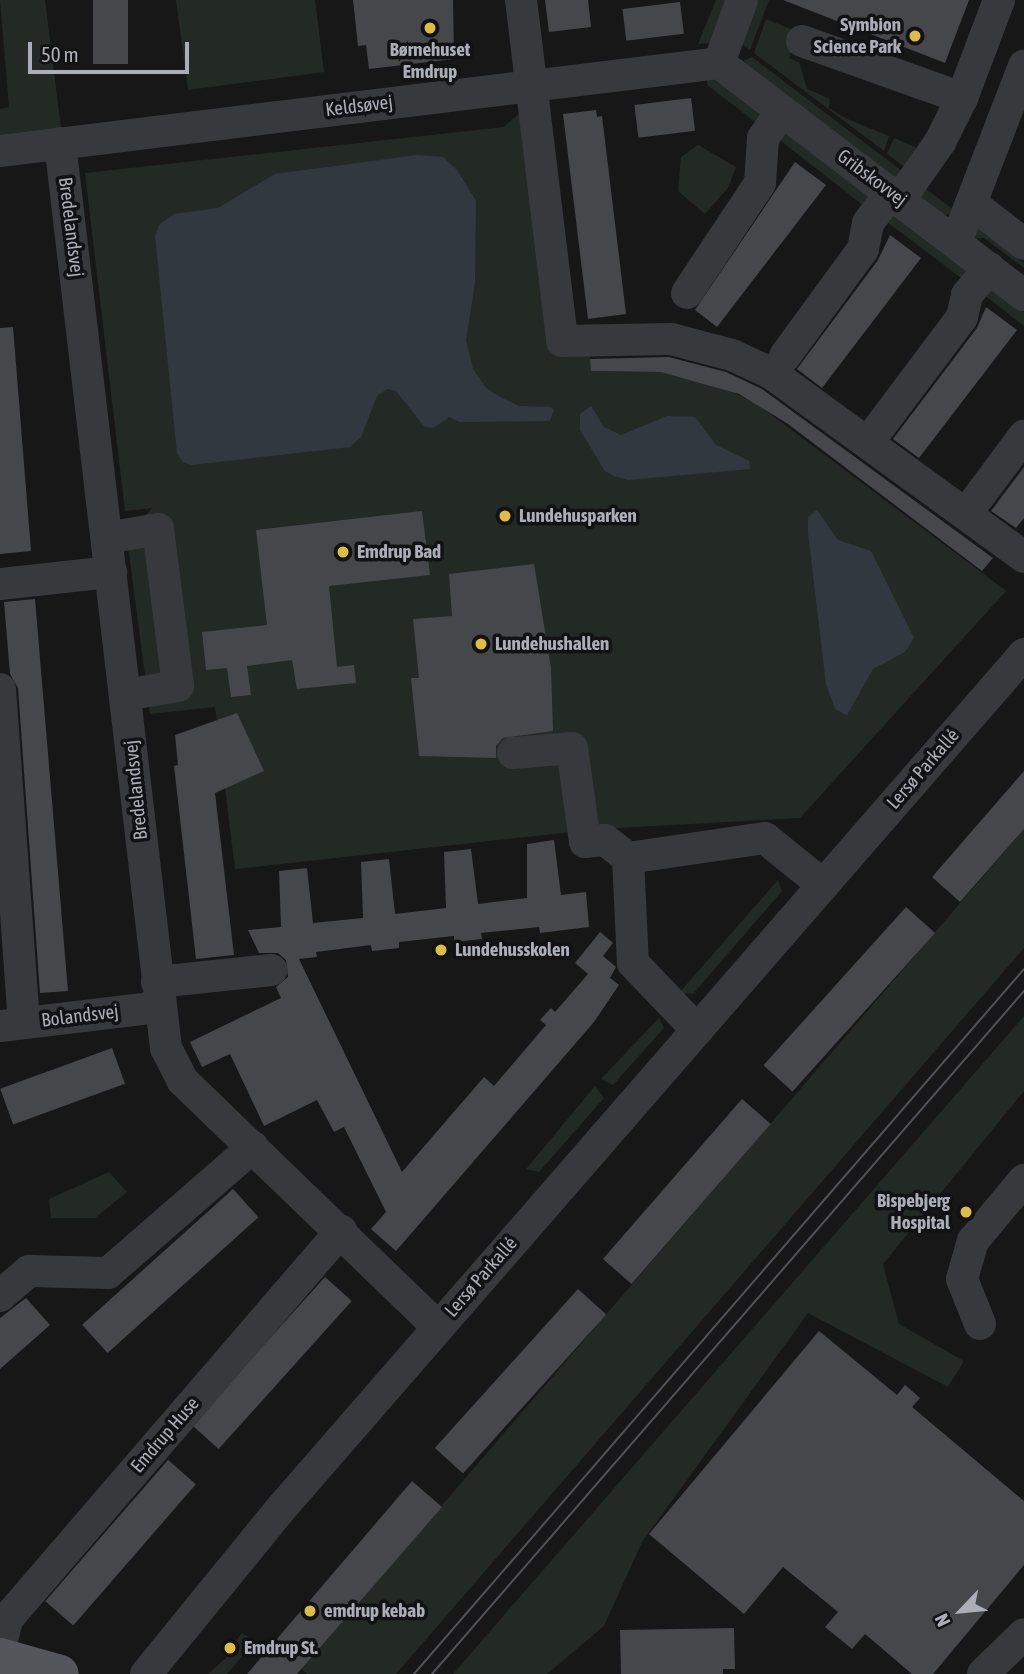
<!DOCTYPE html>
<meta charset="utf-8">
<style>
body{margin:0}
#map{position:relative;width:1024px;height:1674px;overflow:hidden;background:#171718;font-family:"Asap Condensed",sans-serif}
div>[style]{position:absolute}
.green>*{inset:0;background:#232a25;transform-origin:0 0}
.water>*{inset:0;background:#323840}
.building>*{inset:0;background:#46474b;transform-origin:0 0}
.minor>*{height:32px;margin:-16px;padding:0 16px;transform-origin:16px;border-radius:16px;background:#38393d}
.major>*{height:38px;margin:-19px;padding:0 19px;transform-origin:19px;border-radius:19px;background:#55555c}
.tram>*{height:2px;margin:-1px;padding:0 1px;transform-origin:1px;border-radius:1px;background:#525258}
.dots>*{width:19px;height:19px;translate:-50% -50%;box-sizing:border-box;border:4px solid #121214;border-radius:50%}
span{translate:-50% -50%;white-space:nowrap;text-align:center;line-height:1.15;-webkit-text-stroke:7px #121214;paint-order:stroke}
.poi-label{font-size:19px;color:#abadb7;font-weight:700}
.right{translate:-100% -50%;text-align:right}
.left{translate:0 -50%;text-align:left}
.street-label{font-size:19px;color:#abadb7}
.north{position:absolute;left:926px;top:1576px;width:70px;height:70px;-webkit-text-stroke:5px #121214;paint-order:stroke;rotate:244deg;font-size:19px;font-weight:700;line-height:28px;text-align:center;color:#abadb7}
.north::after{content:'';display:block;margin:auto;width:24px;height:32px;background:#abadb7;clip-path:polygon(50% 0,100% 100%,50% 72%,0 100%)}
.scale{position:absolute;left:28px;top:42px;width:161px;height:32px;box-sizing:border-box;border:4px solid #abadb7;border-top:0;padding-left:9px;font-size:21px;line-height:24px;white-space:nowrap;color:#abadb7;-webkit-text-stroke:5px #121214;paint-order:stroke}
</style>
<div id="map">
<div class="green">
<div style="clip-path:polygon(0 0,45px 0,61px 128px,0 136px,0 109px,9px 107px)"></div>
<div style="clip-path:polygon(176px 0,315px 0,324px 72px,188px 90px)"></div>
<div style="clip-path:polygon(716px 0,727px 0,711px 43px,698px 44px)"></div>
<div style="clip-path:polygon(757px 0,769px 0,750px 50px,741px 43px)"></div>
<div style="clip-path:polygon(766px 19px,798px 32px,789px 58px,799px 62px,807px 89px,830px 99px,829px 108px,845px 118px,889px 136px,884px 151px,754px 53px)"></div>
<div style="clip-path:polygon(752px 57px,907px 175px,894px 180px,749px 68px,744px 61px)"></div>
<div style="clip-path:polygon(707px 75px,769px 117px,762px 127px,707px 85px)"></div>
<div style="clip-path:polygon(524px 109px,553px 353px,589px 351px,592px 371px,661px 372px,719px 386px,757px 404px,1006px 591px,800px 818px,600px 829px,235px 869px,215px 707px,150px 714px,127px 538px,152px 508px,125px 511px,85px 173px,504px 127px)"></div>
<div style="left:781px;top:127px;width:121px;height:11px;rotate:38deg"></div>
<div style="clip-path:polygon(894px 138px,919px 149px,909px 170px,887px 154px)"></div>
<div style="clip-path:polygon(698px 145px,736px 167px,728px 188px,705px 214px,678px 191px,681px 157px)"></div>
<div style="clip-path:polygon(921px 185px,955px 211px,943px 217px,918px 199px)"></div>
<div style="left:887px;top:207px;width:109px;height:12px;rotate:37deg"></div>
<div style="clip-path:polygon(976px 227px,1024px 263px,1024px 268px,984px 238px,973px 239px)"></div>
<div style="clip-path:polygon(985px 283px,1024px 312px,1024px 326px,979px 291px)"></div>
<div style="clip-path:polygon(1024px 829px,1024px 948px,396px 1674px,307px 1674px,301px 1669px)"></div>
<div style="clip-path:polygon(778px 880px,782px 891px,693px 994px,679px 993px)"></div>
<div style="clip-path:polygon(1024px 1016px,1024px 1091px,883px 1264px,899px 1324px,964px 1361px,948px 1387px,808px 1313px,642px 1542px,604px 1626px,547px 1674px,453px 1674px)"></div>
<div style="clip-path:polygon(659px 1018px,664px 1028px,613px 1085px,601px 1079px)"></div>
<div style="clip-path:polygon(595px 1086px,604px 1098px,539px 1172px,526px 1169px)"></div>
<div style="clip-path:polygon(109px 1172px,127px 1192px,95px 1218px,51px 1218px,49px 1199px)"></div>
<div style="clip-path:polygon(242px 1633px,255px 1641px,227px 1674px,208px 1674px,240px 1645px,236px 1641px)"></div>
</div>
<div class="water">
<div style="clip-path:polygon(417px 155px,443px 157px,457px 170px,476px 201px,475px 283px,466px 340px,473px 369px,486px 388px,502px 398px,519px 406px,551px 407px,554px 410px,550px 421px,460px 422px,449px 417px,433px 428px,424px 426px,396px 391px,387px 389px,377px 396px,361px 437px,350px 447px,191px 465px,183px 462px,177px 453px,155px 236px,159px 225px,174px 214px,218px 208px,275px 174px)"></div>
<div style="clip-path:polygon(591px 406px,604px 427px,621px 435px,667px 416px,695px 417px,716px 445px,749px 461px,750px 469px,628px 480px,614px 476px,605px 471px,580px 430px,580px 414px)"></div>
<div style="clip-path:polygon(817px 510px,838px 540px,871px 551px,914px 638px,905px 652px,873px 669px,847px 715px,835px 709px,826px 684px,808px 533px,808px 517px)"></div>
</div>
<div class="building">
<div style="left:93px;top:0;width:35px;height:64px"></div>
<div style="clip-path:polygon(353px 0,453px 0,454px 59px,369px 69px,366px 45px,358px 46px)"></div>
<div style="clip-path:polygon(545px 0,588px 0,591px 27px,549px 32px)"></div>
<div style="clip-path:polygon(783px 0,969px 0,945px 63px)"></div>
<div style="left:680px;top:2px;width:32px;height:58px;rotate:83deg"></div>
<div style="left:691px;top:98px;width:33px;height:57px;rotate:83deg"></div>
<div style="clip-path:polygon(596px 110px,597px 117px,602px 116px,626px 314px,588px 319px,563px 114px)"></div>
<div style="clip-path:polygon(795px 162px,826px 185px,717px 327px,695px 310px)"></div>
<div style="clip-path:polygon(890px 235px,921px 258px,822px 388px,797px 369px,878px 260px)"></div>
<div style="clip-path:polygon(986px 307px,1017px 330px,919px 458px,893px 439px,977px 328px)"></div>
<div style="clip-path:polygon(13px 327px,31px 551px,0 554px,0 328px)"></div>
<div style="clip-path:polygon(669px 357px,726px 372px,762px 389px,993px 558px,982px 571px,788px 424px,739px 394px,661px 372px,591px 371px,590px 359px)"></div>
<div style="clip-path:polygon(1024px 467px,1024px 518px,1016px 528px,991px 511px)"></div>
<div style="clip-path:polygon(422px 511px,430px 575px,329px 586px,337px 667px,354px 665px,356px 683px,297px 689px,292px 660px,247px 666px,251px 695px,231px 697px,227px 668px,206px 670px,202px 632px,267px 625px,256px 530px)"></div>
<div style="clip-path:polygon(534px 564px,551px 668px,553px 731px,503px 738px,496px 746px,496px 758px,419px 756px,411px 678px,419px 678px,413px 619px,452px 616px,449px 574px)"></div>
<div style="clip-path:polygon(35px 599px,68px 991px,40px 993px,18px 688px,10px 674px,4px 602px)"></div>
<div style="clip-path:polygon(237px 713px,264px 771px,215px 793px,234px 955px,196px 959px,174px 766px,178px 765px,175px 735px)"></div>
<div style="clip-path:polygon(1024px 771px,1024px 829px,960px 902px,932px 877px)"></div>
<div style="clip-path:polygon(554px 840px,561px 895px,586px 892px,589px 927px,540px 933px,539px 927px,481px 933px,482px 939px,454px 942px,454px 936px,399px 942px,399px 948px,372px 951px,371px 945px,316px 952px,317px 957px,299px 959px,402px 1172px,484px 1077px,494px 1086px,546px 1025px,540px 1020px,551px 1008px,555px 1012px,588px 974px,575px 963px,600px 932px,613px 943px,603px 956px,616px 967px,610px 978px,619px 985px,594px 1022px,396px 1251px,371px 1229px,386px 1212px,344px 1127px,334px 1132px,317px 1100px,264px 1126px,230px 1054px,202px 1067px,190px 1042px,281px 998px,276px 987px,288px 977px,286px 960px,278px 953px,259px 953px,248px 930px,281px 927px,279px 871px,307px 868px,313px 923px,363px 918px,361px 862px,389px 859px,395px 914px,446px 908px,444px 852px,471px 849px,478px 904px,527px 898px,527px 844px)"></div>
<div style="left:906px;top:907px;width:39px;height:213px;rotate:42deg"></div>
<div style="left:112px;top:1048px;width:38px;height:119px;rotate:70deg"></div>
<div style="left:742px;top:1099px;width:38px;height:212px;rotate:41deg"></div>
<div style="left:233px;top:1189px;width:38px;height:203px;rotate:48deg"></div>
<div style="left:325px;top:1277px;width:36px;height:199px;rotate:42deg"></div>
<div style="left:578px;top:1289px;width:38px;height:214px;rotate:42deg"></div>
<div style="clip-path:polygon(26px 1298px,50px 1325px,0 1369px,0 1318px)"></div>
<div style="clip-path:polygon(819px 1331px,897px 1395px,905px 1385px,920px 1398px,912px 1407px,1024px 1501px,1024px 1565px,933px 1674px,912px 1674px,865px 1634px,852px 1649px,825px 1627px,838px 1612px,783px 1567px,744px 1614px,649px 1534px)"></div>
<div style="left:168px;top:1460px;width:37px;height:187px;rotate:41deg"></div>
<div style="clip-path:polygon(412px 1481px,442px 1507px,297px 1674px,247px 1674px)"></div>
<div style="clip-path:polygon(734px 1628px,735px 1669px,723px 1669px,723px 1674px,621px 1674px,620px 1630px)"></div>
</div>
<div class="minor">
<div style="left:521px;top:0;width:343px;rotate:83.1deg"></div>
<div style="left:562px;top:341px;width:109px;rotate:-1.1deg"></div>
<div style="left:671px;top:339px;width:63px;rotate:14.7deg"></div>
<div style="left:732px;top:355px;width:43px;rotate:24.8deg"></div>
<div style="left:771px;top:373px;width:313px;rotate:36deg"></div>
<div style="left:802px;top:41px;width:170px;rotate:19.6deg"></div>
<div style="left:719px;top:63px;width:383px;rotate:37.3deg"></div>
<div style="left:719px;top:63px;width:67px;rotate:-69.9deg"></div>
<div style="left:60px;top:143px;width:911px;rotate:83.32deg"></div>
<div style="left:166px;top:1048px;width:36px;rotate:63deg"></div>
<div style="left:182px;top:1080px;width:356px;rotate:44deg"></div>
<div style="left:0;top:151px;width:724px;rotate:-6.98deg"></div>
<div style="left:900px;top:199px;width:70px;rotate:-54.9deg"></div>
<div style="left:940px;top:142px;width:49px;rotate:-63.4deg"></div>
<div style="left:962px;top:98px;width:105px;rotate:-69.3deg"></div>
<div style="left:971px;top:203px;width:67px;rotate:37.7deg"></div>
<div style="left:956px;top:242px;width:189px;rotate:-68.9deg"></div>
<div style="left:687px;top:293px;width:132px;rotate:-56.4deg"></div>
<div style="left:760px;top:183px;width:45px;rotate:-86.2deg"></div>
<div style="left:763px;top:138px;width:33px;rotate:-55deg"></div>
<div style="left:785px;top:356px;width:132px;rotate:-53.9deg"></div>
<div style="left:863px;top:249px;width:26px;rotate:-79deg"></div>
<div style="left:868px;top:223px;width:39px;rotate:-53deg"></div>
<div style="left:878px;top:429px;width:140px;rotate:-53.1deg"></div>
<div style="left:962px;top:317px;width:23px;rotate:-77deg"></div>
<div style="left:967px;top:295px;width:35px;rotate:-51deg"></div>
<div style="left:974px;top:503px;width:84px;rotate:-53.3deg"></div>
<div style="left:107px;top:538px;width:52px;rotate:-10deg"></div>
<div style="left:158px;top:529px;width:158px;rotate:82.7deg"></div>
<div style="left:178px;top:686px;width:54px;rotate:170.4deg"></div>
<div style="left:0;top:584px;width:112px;rotate:-6.2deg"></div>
<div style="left:0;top:689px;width:335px;rotate:85.9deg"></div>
<div style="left:513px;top:753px;width:59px;rotate:-4.8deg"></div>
<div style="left:572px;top:748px;width:95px;rotate:82.1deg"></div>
<div style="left:585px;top:842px;width:20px;rotate:-6deg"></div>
<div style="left:605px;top:840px;width:29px;rotate:38deg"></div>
<div style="left:628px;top:858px;width:138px;rotate:-8.3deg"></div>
<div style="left:765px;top:838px;width:75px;rotate:39deg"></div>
<div style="left:628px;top:858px;width:105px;rotate:87.3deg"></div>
<div style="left:633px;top:963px;width:93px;rotate:46.3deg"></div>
<div style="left:157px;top:982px;width:115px;rotate:-6deg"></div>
<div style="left:0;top:1026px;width:161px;rotate:-6.8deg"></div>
<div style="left:0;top:1296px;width:38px;rotate:-41deg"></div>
<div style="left:29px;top:1271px;width:79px;rotate:1.5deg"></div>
<div style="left:108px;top:1273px;width:192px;rotate:-41deg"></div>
<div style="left:980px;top:1324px;width:48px;rotate:-111.8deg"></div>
<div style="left:962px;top:1279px;width:40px;rotate:-74deg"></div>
<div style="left:973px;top:1241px;width:80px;rotate:-50.1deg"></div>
<div style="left:0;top:1647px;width:30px;rotate:-75deg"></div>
<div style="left:8px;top:1618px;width:511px;rotate:-49.29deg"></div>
<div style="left:146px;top:1674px;width:209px;rotate:-50.8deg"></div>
<div style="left:278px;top:1512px;width:1137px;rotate:-48.99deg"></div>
<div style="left:983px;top:1674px;width:57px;rotate:-44.3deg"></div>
</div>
<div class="major">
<div style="left:0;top:1657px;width:62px;rotate:15.8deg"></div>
</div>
<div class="tram">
<div style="left:414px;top:1674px;width:932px;rotate:-49.13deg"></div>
<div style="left:432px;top:1674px;width:904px;rotate:-49.08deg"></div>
</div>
<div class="dots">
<div style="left:430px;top:28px;background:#ddbc4a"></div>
<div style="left:915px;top:36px;background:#ddbc4a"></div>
<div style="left:505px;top:516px;background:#ddbc4a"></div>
<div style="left:343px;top:552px;background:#ddbc4a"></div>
<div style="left:481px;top:644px;background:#ddbc4a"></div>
<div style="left:441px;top:950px;background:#ddbc4a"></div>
<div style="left:966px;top:1212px;background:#ddbc4a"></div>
<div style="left:310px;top:1611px;background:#ddbc4a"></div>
<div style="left:230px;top:1648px;background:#ddbc4a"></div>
</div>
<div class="poi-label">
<span class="right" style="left:901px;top:36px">Symbion<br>Science Park</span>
<span style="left:430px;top:61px">Børnehuset<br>Emdrup</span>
<span class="left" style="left:519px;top:516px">Lundehusparken</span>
<span class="left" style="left:357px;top:552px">Emdrup Bad</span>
<span class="left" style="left:495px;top:644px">Lundehushallen</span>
<span class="left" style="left:455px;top:950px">Lundehusskolen</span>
<span class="right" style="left:950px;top:1212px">Bispebjerg<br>Hospital</span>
<span class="left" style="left:324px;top:1611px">emdrup kebab</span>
<span class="left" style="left:244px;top:1648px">Emdrup St.</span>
</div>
<div class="street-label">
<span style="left:359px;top:106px;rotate:-7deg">Keldsøvej</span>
<span style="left:872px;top:178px;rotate:37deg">Gribskovvej</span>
<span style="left:71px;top:227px;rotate:83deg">Bredelandsvej</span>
<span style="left:923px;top:769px;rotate:-49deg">Lersø Parkallé</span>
<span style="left:136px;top:790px;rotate:-96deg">Bredelandsvej</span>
<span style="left:80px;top:1016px;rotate:-7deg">Bolandsvej</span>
<span style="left:481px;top:1277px;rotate:-49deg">Lersø Parkallé</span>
<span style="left:165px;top:1435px;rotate:-49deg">Emdrup Huse</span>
</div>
<div class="north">N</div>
<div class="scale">50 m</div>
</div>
